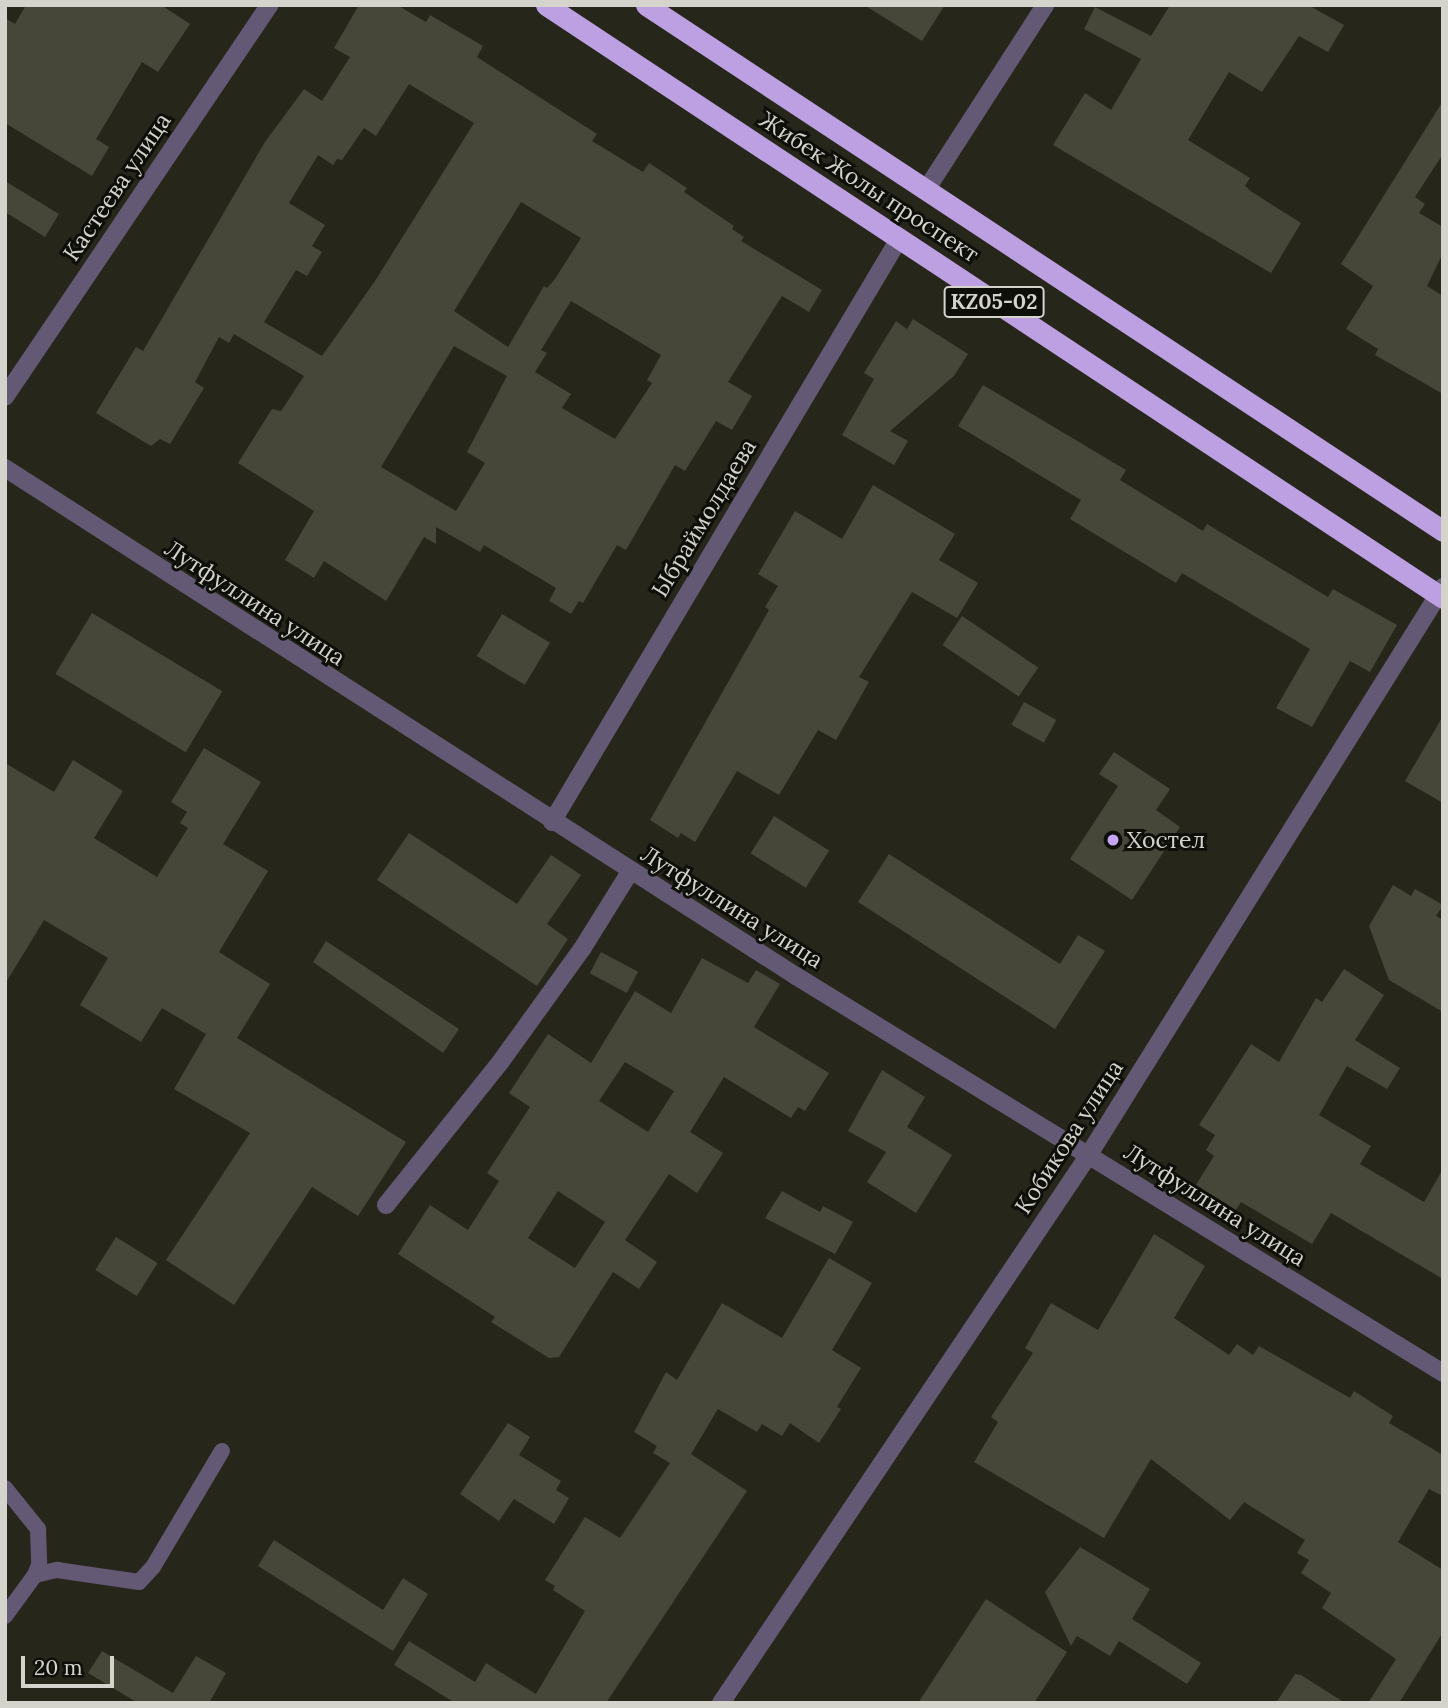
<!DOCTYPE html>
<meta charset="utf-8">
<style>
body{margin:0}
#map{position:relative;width:1448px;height:1708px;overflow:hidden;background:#27261b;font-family:Lora,serif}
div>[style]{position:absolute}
.building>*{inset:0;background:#464639;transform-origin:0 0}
.lane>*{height:16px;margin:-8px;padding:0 8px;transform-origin:8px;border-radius:8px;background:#645974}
.street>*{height:18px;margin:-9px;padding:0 9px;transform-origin:9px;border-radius:9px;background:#645974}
.highway>*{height:21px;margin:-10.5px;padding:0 10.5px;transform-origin:10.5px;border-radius:10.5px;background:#bca0e2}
.dots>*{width:19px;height:19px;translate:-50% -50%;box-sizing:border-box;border:4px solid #0f0f0a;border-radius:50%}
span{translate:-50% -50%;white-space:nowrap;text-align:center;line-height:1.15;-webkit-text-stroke:6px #0f0f0a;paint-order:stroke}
.shield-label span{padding:2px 5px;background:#0f0f0a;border:2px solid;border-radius:5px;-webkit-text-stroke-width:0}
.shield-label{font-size:21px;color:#d4d3cc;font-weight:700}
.street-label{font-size:23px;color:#d4d3cc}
.poi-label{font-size:23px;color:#d4d3cc}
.left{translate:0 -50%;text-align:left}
.frame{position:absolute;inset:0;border:7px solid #d4d3cc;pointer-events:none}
.scale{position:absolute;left:21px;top:1656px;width:93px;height:32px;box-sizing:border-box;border:4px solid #d4d3cc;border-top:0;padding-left:9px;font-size:21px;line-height:24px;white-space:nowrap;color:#d4d3cc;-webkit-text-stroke:5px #0f0f0a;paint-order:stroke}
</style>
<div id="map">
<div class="building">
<div style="clip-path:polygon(26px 5px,161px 5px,190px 24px,158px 72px,142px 62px,96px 139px,109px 147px,92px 176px,5px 123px,5px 18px,15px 24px)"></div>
<div style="clip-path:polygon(evenodd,359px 5px,397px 5px,426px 22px,430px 15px,483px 46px,477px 57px,597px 134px,592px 141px,643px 172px,649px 163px,687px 188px,684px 192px,734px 226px,732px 229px,744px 237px,741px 241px,822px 290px,809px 312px,782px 296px,728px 382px,752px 396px,732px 430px,716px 421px,685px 471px,675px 465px,626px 550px,617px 545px,583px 603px,579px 601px,571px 614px,549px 601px,556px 588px,484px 545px,480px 552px,436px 527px,436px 544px,424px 537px,386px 601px,324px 561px,314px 578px,285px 560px,314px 511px,238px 463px,272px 409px,281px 411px,304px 376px,234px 334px,229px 343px,219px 337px,195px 382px,204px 388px,170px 444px,160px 439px,151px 446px,96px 413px,136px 347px,143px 351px,265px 142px,304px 89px,322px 101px,350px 57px,334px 48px,359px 5px,409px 84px,474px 123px,375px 281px,322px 356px,264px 322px,296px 270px,307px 276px,322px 252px,312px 246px,325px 225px,289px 203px,318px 155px,333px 165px,337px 159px,342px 160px,364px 128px,376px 136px,409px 84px,359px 5px,521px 202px,581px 238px,555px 279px,547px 288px,544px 286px,508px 347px,454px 311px,521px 202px,359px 5px,571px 301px,661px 355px,647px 380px,652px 383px,615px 439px,562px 408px,571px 394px,535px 372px,547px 353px,541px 350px,571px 301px,359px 5px,454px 346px,507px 376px,467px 452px,485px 463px,456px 511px,381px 467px,454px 346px)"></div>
<div style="clip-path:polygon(864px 5px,945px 5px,922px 41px)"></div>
<div style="clip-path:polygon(1170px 5px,1308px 5px,1344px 25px,1328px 52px,1299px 36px,1262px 92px,1229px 72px,1188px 140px,1250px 178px,1245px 186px,1252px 192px,1301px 223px,1271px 273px,1053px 145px,1085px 93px,1111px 110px,1141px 59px,1084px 29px,1095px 7px,1151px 36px)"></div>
<div style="clip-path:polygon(1443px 101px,1443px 154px,1415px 197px,1425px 204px,1419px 213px,1443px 227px,1443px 253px,1427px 286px,1443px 296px,1443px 394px,1375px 355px,1378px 349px,1346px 329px,1373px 286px,1341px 264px)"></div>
<div style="clip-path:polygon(5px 181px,59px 214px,45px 237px,5px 212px)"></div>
<div style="clip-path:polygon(913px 319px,968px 354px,954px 376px,890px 431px,908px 441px,894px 465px,842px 435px,874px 379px,864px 373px,896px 321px,907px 329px)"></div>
<div style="clip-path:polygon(983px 385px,1126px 470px,1120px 480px,1203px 531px,1207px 524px,1328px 597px,1333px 589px,1397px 625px,1370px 672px,1350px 661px,1312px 727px,1276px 708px,1310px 649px,1182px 573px,1176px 583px,1070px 519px,1081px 500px,958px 426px)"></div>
<div style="clip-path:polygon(873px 485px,955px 534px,939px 560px,978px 583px,957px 618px,912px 592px,859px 677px,869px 682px,836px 740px,818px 730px,779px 795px,737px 771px,695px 842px,681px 833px,678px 838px,650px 820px,769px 610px,765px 607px,778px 586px,758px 574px,795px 511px,842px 539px)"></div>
<div style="left:92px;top:613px;width:152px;height:71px;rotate:31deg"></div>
<div style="left:502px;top:614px;width:56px;height:49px;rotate:31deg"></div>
<div style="left:962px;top:616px;width:92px;height:35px;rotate:34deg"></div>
<div style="left:1024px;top:702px;width:37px;height:26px;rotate:29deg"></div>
<div style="clip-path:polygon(1443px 716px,1443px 803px,1405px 781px)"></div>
<div style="clip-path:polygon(204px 748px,261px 782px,223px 844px,268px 871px,219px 952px,270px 984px,237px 1038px,406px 1142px,358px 1216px,312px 1187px,234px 1305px,166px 1260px,250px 1133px,174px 1089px,206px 1034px,162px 1008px,141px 1042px,80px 1005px,108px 958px,44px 920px,5px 984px,5px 763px,54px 792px,73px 760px,123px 791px,94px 838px,157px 877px,188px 828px,180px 823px,187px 812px,171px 802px)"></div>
<div style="clip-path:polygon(1114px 752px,1170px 789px,1156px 810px,1180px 827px,1132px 900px,1070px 859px,1118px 786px,1099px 774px)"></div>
<div style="left:774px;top:816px;width:65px;height:44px;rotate:32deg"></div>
<div style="clip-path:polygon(409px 833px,517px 904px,551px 855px,581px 875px,547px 924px,568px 939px,537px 986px,377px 880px)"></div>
<div style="clip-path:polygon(889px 854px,1060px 964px,1078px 935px,1105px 951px,1055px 1029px,858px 902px)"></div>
<div style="clip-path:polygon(1393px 885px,1411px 896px,1415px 889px,1443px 905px,1436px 916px,1443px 920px,1443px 1012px,1389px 980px,1369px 926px)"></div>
<div style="clip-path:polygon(326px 941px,459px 1029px,443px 1053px,313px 962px)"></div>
<div style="left:601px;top:952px;width:42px;height:24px;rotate:28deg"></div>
<div style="clip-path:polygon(evenodd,702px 958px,748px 983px,756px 970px,780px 984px,754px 1027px,829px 1073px,805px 1111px,798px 1107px,791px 1118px,724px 1077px,690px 1132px,723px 1153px,697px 1193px,669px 1174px,625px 1240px,657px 1262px,639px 1289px,613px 1272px,559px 1357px,549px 1358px,491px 1322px,495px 1317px,398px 1254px,430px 1205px,468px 1230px,499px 1181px,487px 1173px,530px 1107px,509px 1093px,548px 1034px,591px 1063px,635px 991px,671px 1013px,702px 958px,625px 1062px,674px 1091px,648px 1132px,599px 1101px,625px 1062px,702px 958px,558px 1191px,605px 1222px,575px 1268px,528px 1238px,558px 1191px)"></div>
<div style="clip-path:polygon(1344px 969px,1384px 995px,1355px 1040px,1400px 1068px,1387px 1089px,1347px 1066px,1319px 1115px,1371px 1146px,1360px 1164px,1424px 1202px,1443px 1169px,1443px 1279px,1331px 1213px,1312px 1244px,1241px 1202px,1236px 1210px,1196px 1185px,1214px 1156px,1206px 1150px,1215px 1135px,1199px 1125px,1251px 1044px,1279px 1062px,1316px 998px,1322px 1002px)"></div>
<div style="clip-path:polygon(882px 1070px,925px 1097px,907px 1127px,952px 1155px,916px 1213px,867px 1182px,886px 1152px,848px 1131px)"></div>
<div style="clip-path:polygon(782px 1191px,820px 1212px,823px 1206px,853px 1222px,835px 1254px,765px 1218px)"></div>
<div style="clip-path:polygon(1154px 1234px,1205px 1266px,1174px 1318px,1229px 1355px,1237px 1344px,1253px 1355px,1259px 1346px,1350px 1398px,1354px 1391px,1393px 1416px,1389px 1423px,1443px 1455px,1443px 1496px,1429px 1489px,1398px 1542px,1443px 1570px,1443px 1632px,1399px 1703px,1368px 1703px,1396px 1659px,1322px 1608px,1331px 1593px,1301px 1573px,1309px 1560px,1297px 1553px,1305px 1540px,1244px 1502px,1230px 1520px,1151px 1459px,1104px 1538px,974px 1462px,998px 1422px,991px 1417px,1033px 1353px,1025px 1348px,1051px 1303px,1098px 1330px)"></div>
<div style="left:116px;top:1237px;width:49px;height:39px;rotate:32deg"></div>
<div style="clip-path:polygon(829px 1258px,872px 1283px,832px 1350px,861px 1368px,837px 1407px,841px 1409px,819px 1443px,790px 1423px,782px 1436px,762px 1424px,757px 1432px,718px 1409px,691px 1454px,747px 1491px,606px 1703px,455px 1703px,394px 1665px,409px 1641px,475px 1682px,486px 1663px,536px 1694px,585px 1611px,553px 1590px,555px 1586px,545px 1580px,585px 1517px,620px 1538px,670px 1463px,653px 1453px,657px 1446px,634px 1432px,666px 1372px,677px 1380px,722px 1303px,782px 1338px)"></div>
<div style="clip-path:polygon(508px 1423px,530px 1437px,519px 1455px,561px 1481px,556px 1490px,569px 1498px,554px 1524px,514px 1499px,499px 1521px,460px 1494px)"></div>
<div style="clip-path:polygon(274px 1540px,383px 1610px,403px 1578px,428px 1594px,393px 1651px,258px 1566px)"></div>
<div style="clip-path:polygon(1080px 1547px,1150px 1589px,1132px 1619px,1201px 1663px,1187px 1684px,1119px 1641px,1110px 1656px,1077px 1636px,1071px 1646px,1045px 1592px)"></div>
<div style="clip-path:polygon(986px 1599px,1067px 1652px,1034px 1703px,918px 1703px)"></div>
<div style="clip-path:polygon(102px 1651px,173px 1693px,196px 1656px,226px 1673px,209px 1703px,138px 1703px,88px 1673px)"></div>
<div style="clip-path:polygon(1295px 1674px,1301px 1675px,1345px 1703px,1276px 1703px)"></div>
</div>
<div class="lane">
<div style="left:5px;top:1488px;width:53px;rotate:51.2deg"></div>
<div style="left:38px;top:1529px;width:36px;rotate:88deg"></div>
<div style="left:39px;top:1565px;width:11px;rotate:112deg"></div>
<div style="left:5px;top:1616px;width:51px;rotate:-53.8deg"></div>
<div style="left:35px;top:1575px;width:23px;rotate:-13deg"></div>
<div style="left:57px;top:1570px;width:83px;rotate:8.3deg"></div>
<div style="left:139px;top:1582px;width:21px;rotate:-47deg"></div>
<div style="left:153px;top:1567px;width:135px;rotate:-59.3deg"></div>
</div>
<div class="street">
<div style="left:926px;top:190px;width:220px;rotate:-57.2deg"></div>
<div style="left:5px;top:397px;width:473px;rotate:-56deg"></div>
<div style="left:5px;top:468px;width:940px;rotate:32.71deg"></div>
<div style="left:796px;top:976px;width:759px;rotate:31.53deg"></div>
<div style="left:552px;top:822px;width:678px;rotate:-59.24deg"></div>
<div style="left:386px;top:1205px;width:181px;rotate:-51.3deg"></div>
<div style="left:499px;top:1064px;width:142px;rotate:-54.2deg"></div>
<div style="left:582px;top:949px;width:91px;rotate:-58.1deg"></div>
<div style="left:721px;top:1703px;width:659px;rotate:-56.14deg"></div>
<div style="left:1088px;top:1156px;width:671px;rotate:-58.04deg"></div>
</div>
<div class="highway">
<div style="left:546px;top:5px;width:1075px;rotate:33.47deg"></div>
<div style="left:646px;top:5px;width:955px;rotate:33.42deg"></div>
</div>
<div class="dots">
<div style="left:1113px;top:840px;background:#c6a6f0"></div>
</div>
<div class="shield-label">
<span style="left:994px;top:302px">KZ05-02</span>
</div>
<div class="street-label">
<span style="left:117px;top:187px;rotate:-56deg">Кастеева улица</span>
<span style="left:869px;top:187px;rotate:33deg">Жибек Жолы проспект</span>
<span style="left:704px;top:518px;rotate:-59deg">Ыбраймолдаева</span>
<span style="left:255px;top:603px;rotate:33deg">Лутфуллина улица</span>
<span style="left:732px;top:907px;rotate:32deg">Лутфуллина улица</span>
<span style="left:1069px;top:1137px;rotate:-57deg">Кобикова улица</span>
<span style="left:1215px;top:1205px;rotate:32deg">Лутфуллина улица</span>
</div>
<div class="poi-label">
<span class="left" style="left:1127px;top:840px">Хостел</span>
</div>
<div class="frame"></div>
<div class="scale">20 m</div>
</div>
